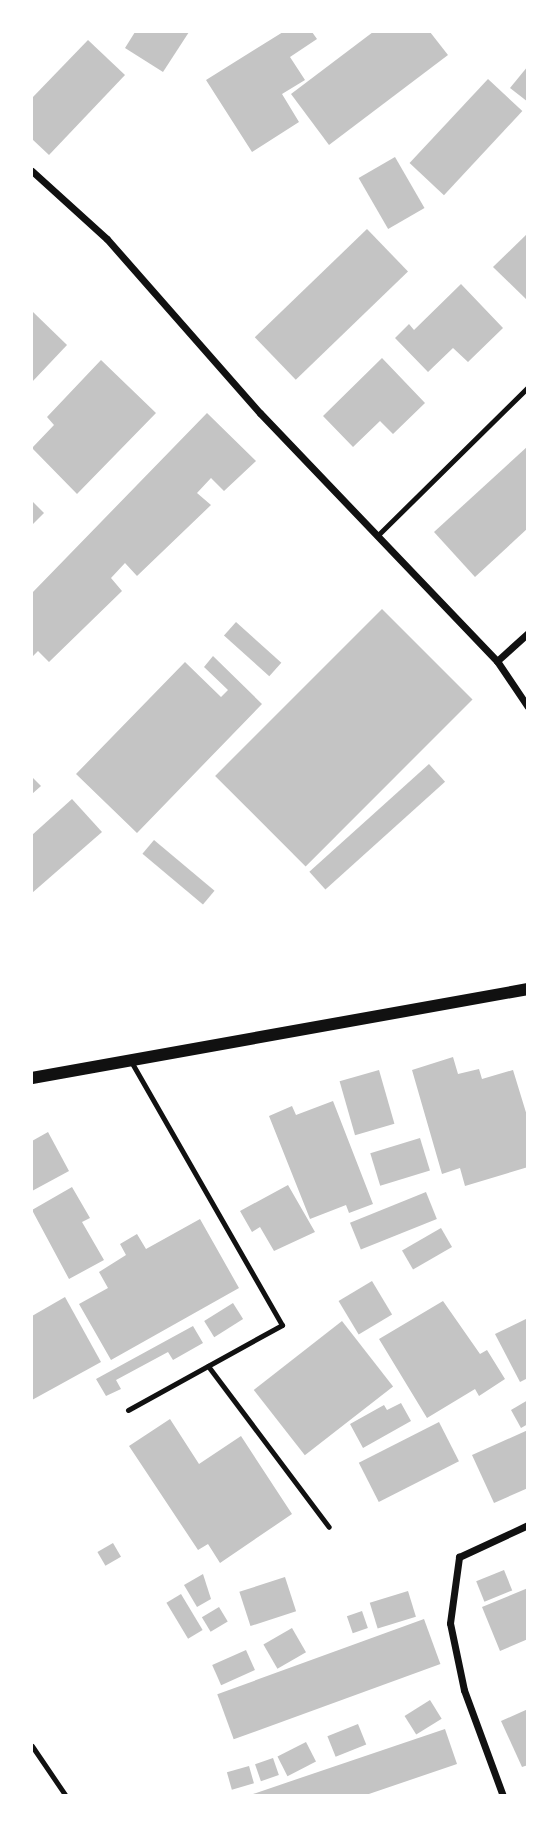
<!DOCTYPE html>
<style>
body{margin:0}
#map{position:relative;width:559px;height:1827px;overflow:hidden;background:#fff;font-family:Roboto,sans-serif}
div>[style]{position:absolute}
.building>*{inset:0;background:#c4c4c4;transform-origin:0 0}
.service>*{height:5px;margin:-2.5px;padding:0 2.5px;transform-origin:2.5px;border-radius:2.5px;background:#111}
.minor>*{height:7px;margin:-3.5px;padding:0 3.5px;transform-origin:3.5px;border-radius:3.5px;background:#111}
.tertiary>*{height:12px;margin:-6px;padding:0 6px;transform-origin:6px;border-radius:6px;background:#111}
span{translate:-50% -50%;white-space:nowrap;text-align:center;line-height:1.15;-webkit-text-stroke:7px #fff;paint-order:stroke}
.frame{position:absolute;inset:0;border:33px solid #fff;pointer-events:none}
</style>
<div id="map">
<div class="building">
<div style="clip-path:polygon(135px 32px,189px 32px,163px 72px,125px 48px)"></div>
<div style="clip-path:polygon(283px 32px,312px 32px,317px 39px,290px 57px,305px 80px,282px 94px,299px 122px,252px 152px,206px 80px)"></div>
<div style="clip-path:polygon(373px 32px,430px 32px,448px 55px,329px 145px,291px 94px)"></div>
<div style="clip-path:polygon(88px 40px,125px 75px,49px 155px,32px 139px,32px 98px)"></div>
<div style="clip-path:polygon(528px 66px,528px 102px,510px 88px)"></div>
<div style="left:488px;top:79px;width:47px;height:115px;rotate:43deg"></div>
<div style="left:395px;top:157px;width:59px;height:42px;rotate:60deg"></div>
<div style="left:367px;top:229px;width:59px;height:156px;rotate:46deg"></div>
<div style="clip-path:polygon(528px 233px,528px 301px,493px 267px)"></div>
<div style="clip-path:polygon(461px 284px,503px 328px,468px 362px,453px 348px,428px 372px,395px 338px,409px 324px,414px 330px)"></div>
<div style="clip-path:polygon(32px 311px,67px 345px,32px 382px)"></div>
<div style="clip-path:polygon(382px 358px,425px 403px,393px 434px,380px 421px,353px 447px,323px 416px)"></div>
<div style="clip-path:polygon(101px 360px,156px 413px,77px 494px,32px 448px,54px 425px,47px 417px)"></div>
<div style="clip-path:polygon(207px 413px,256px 461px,224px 491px,211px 478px,197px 493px,211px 505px,137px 576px,125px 563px,111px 578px,122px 591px,49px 662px,38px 651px,32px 657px,32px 593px)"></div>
<div style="clip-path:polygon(528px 446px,528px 528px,475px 577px,434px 532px)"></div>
<div style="clip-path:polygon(32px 501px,44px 513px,32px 525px)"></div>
<div style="left:382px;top:609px;width:128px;height:236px;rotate:45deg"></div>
<div style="left:236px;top:622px;width:61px;height:18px;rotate:42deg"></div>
<div style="clip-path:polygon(213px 656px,262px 704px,137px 833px,76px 774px,185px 662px,221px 697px,228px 690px,204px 667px)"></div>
<div style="left:429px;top:764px;width:24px;height:161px;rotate:48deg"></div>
<div style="clip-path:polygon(32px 777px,41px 786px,32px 794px)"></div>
<div style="clip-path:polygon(72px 799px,102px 832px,32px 893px,32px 835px)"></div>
<div style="left:154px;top:840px;width:79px;height:18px;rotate:40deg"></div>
<div style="clip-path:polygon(453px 1057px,458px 1074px,479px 1069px,482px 1079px,513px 1070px,528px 1119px,528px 1167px,465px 1186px,460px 1168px,442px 1174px,412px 1070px)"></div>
<div style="left:379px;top:1070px;width:56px;height:41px;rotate:74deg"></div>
<div style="clip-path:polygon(333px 1101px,373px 1204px,349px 1213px,346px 1205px,310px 1219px,269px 1116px,292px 1106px,296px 1115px)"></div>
<div style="clip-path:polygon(48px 1132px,69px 1171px,32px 1191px,32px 1141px)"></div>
<div style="left:420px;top:1138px;width:34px;height:52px;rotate:73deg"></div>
<div style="clip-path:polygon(288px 1185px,315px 1232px,274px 1251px,260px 1227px,252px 1232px,240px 1211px)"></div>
<div style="clip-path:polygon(72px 1187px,90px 1218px,82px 1222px,104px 1260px,69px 1279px,32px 1210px)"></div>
<div style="left:426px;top:1192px;width:29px;height:82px;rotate:68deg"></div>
<div style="clip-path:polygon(200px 1219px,239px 1288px,111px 1360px,79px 1304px,108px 1288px,99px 1272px,126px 1255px,120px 1244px,137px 1234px,146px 1249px)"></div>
<div style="left:441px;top:1228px;width:22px;height:45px;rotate:60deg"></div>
<div style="left:372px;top:1281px;width:39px;height:39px;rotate:59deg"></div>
<div style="clip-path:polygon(65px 1297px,101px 1362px,32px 1400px,32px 1316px)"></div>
<div style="clip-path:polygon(443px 1301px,480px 1354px,487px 1350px,505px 1379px,479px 1396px,475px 1389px,427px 1418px,379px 1339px)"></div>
<div style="left:233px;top:1303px;width:19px;height:34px;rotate:58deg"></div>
<div style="clip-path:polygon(528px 1318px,528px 1378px,520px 1382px,495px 1334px)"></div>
<div style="left:342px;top:1321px;width:83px;height:112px;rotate:52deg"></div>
<div style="clip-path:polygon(193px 1326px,203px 1343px,173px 1360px,168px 1352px,116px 1380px,121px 1389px,106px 1396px,96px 1379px)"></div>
<div style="clip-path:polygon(528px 1400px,528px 1424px,521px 1428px,511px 1410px)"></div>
<div style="clip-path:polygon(401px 1403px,411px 1421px,363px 1448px,350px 1424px,384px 1405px,387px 1410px)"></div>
<div style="clip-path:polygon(170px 1419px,199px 1464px,241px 1436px,292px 1514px,220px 1563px,208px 1544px,198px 1550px,129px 1446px)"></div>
<div style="left:439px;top:1422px;width:44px;height:90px;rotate:63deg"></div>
<div style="clip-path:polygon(528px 1430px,528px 1488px,494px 1503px,472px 1455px)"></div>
<div style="left:113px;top:1543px;width:16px;height:18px;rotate:60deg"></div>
<div style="left:504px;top:1570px;width:22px;height:30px;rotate:68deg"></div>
<div style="clip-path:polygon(203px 1574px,211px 1599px,197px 1607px,184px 1585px)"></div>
<div style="left:285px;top:1577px;width:36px;height:48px;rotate:72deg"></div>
<div style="clip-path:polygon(528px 1588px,528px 1639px,500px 1651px,482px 1607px)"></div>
<div style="left:408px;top:1591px;width:27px;height:40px;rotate:73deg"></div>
<div style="left:181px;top:1594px;width:42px;height:17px;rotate:59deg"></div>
<div style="left:219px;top:1607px;width:17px;height:20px;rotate:59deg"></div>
<div style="left:362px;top:1611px;width:18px;height:16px;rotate:71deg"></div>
<div style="left:424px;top:1619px;width:48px;height:220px;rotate:70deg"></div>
<div style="left:292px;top:1628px;width:28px;height:33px;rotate:60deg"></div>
<div style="left:246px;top:1650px;width:22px;height:37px;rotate:66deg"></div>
<div style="left:430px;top:1700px;width:22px;height:30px;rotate:58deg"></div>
<div style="clip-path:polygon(528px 1709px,528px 1765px,522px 1767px,501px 1721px)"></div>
<div style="left:358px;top:1724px;width:22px;height:33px;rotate:68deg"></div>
<div style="clip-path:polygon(445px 1729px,457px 1764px,363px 1796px,247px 1796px)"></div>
<div style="left:306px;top:1742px;width:22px;height:32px;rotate:63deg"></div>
<div style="left:273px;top:1758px;width:18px;height:19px;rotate:71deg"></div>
<div style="left:249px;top:1766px;width:18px;height:23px;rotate:74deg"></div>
</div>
<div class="service">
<div style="left:377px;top:536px;width:212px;rotate:-44.6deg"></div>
<div style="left:208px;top:1366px;width:201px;rotate:53.1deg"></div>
<div style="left:128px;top:1410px;width:176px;rotate:-28.9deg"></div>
<div style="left:282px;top:1325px;width:304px;rotate:-119.8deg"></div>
<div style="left:32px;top:1746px;width:60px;rotate:55.8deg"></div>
</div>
<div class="minor">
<div style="left:32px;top:171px;width:101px;rotate:42.2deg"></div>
<div style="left:107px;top:239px;width:232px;rotate:48.7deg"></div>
<div style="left:260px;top:413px;width:343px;rotate:46.3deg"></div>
<div style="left:497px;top:661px;width:55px;rotate:56deg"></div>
<div style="left:497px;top:661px;width:42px;rotate:-42.1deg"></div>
<div style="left:503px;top:1796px;width:113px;rotate:-110.2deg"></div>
<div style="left:464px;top:1690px;width:68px;rotate:-101.8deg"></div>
<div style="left:450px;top:1623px;width:67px;rotate:-82.2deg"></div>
<div style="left:459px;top:1557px;width:76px;rotate:-24.9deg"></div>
</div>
<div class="tertiary">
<div style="left:32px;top:1078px;width:504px;rotate:-10.17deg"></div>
</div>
<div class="frame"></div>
</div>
